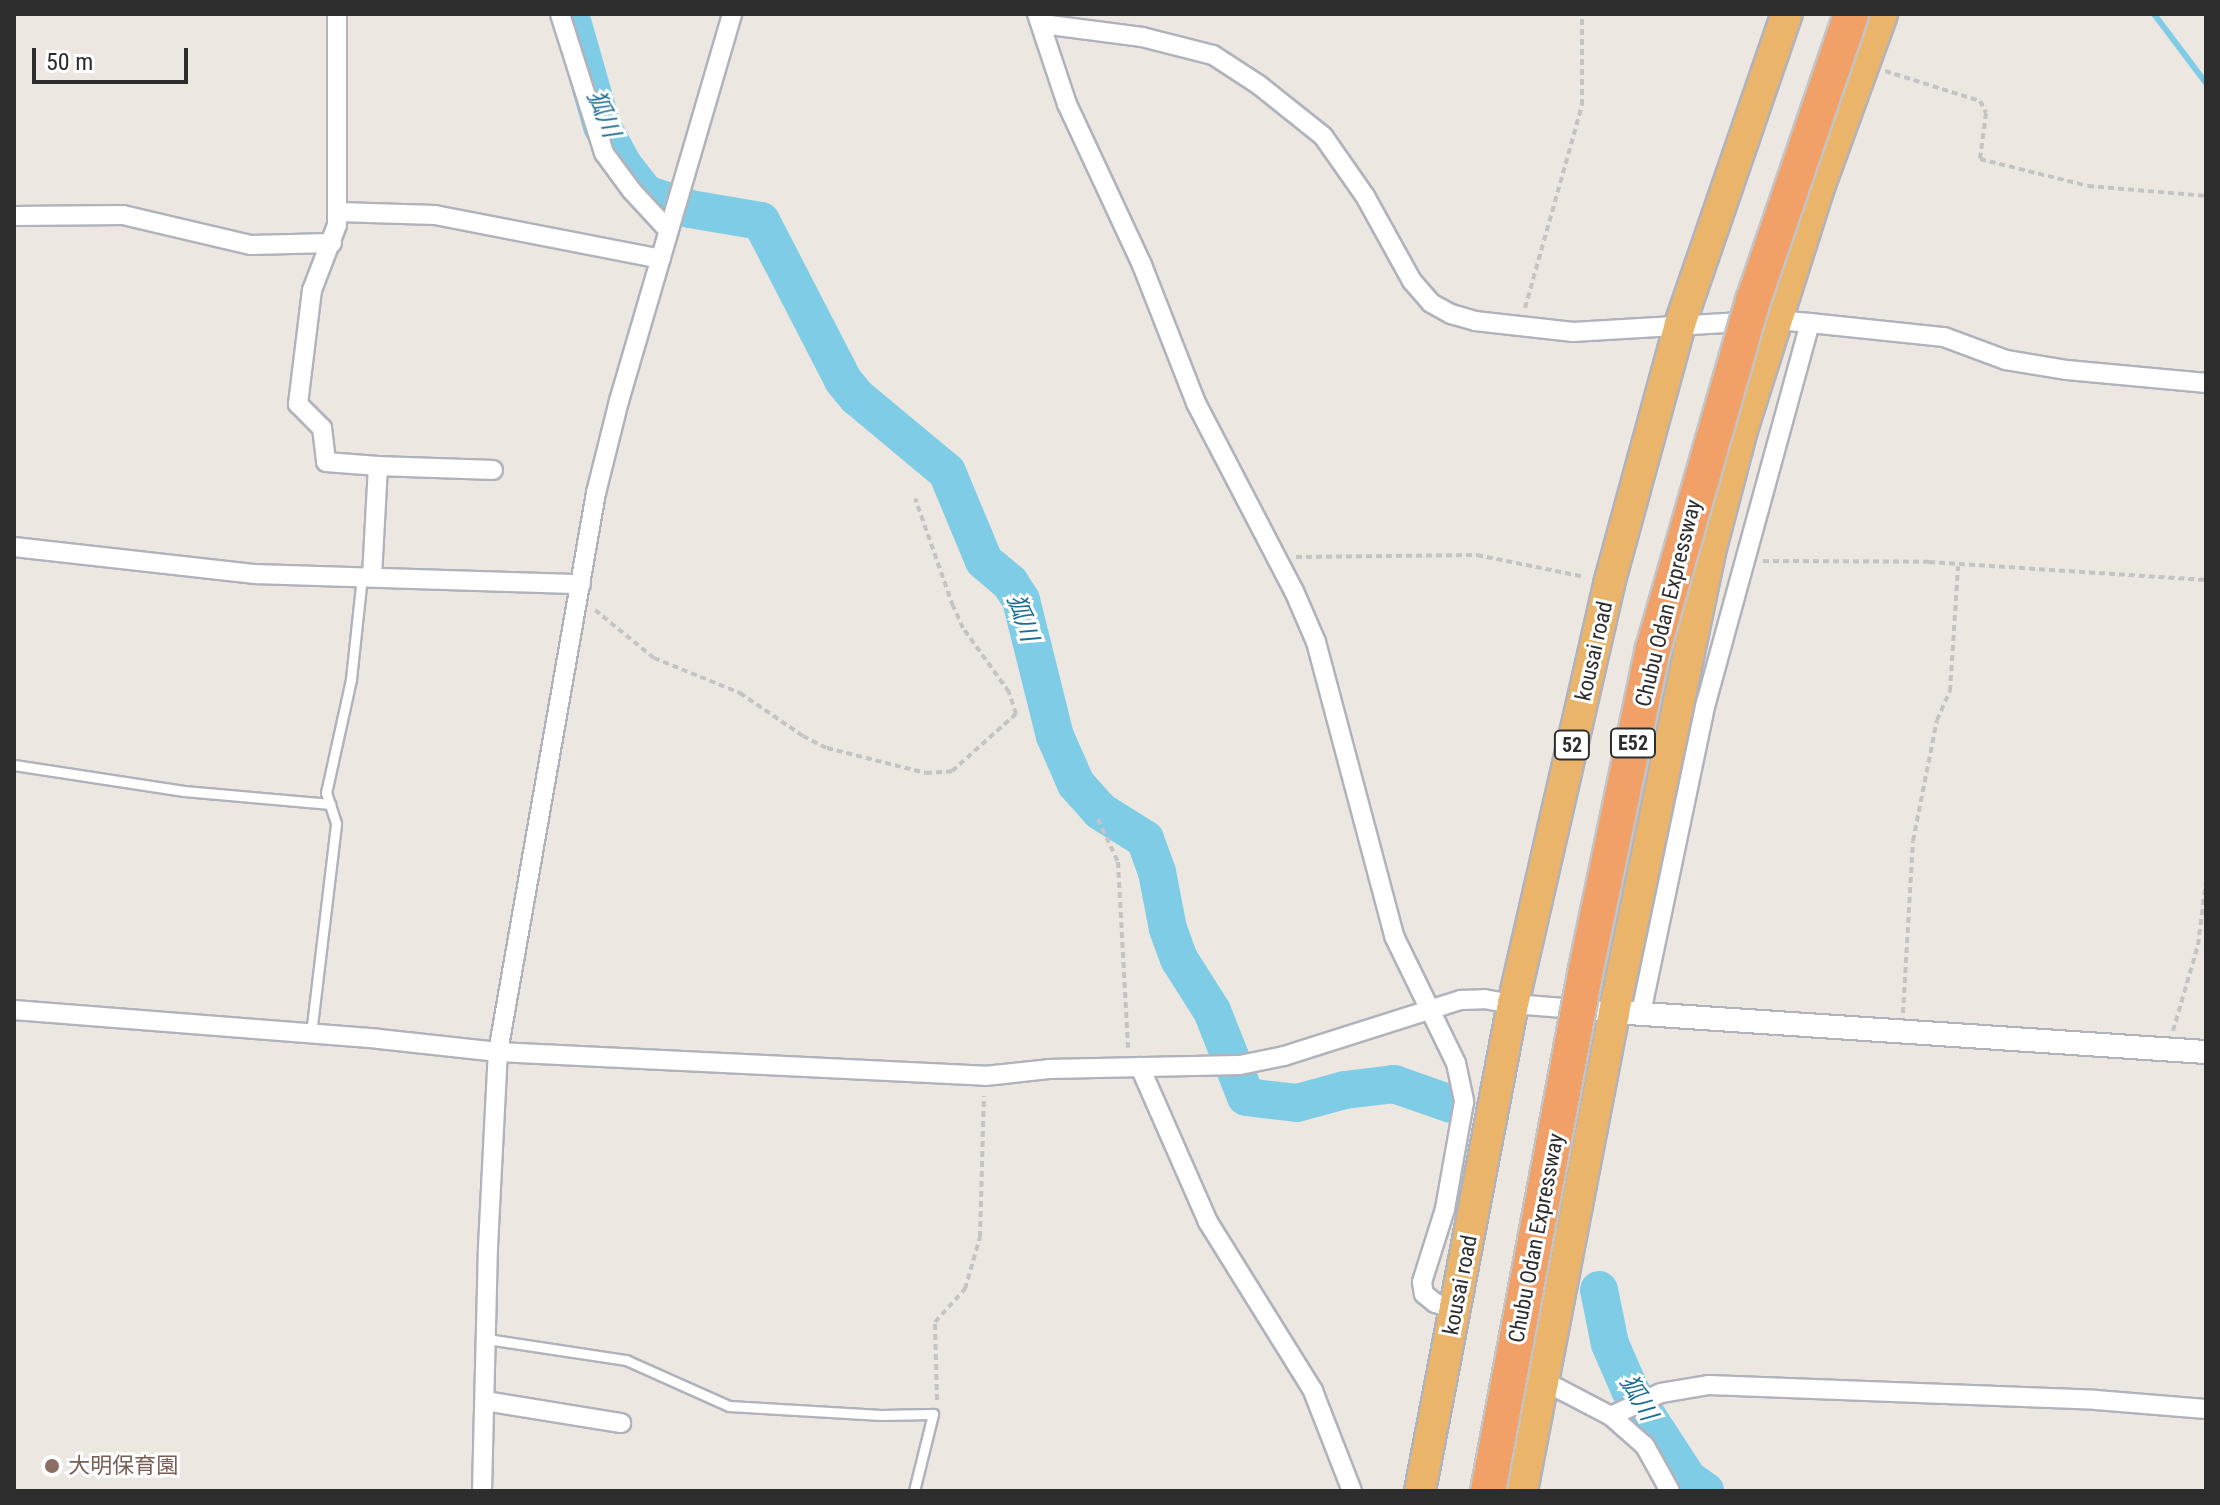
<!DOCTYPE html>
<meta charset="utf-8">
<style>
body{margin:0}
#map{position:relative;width:2220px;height:1505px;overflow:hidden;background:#ede7e1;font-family:"Roboto Condensed","Noto Sans JP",sans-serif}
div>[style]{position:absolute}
.stream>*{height:6px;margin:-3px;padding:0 3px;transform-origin:3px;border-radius:3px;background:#7ecce5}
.river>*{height:38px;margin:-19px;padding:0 19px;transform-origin:19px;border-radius:19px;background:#7ecce5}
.path>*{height:4px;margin-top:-2px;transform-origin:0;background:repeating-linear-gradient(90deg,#c4c4c4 0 6px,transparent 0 10px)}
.roads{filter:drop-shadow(2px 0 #b1b3bc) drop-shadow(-2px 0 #b1b3bc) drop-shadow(0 2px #b1b3bc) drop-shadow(0 -2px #b1b3bc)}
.service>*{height:9px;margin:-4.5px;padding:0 4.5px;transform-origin:4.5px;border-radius:4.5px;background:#fff}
.minor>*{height:18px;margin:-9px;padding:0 9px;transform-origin:9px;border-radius:9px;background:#fff}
.tertiary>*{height:22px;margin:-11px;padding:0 11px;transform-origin:11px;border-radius:11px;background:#fff}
.trunk>*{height:30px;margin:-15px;padding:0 15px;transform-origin:15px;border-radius:15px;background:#ebb46b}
.bridges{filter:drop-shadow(2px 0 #c4c4c4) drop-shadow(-2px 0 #c4c4c4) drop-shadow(0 2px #c4c4c4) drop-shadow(0 -2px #c4c4c4)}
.motorway-bridge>*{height:34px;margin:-17px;padding:0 17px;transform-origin:17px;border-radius:17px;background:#f1a068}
.dots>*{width:22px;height:22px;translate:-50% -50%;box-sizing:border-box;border:4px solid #fff;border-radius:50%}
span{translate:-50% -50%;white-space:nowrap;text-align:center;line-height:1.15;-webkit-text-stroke:6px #fff;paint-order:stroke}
.shield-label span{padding:2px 6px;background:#fff;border:2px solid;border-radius:6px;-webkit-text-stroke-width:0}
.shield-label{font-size:20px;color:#2d2d2d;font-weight:700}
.street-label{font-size:22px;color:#2d2d2d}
.education-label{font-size:22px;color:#785e54}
.left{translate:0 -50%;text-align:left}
.water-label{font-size:24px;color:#1a6d94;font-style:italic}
.frame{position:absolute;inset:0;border:16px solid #2d2d2d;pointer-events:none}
.scale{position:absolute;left:32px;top:48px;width:156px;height:36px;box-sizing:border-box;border:4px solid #2d2d2d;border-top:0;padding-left:10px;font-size:24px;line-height:28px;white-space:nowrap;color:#2d2d2d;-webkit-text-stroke:6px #fff;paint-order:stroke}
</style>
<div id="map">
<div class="stream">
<div style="left:2154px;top:14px;width:86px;rotate:53deg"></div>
</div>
<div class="river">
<div style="left:570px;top:14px;width:116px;rotate:74.1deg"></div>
<div style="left:602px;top:126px;width:44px;rotate:61.7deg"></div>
<div style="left:623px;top:165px;width:37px;rotate:52deg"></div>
<div style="left:646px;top:194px;width:46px;rotate:18.8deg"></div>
<div style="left:690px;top:209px;width:72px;rotate:9.6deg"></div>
<div style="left:761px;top:221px;width:179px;rotate:62.7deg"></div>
<div style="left:843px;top:380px;width:22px;rotate:51deg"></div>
<div style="left:857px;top:397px;width:117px;rotate:39.8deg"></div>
<div style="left:947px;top:472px;width:96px;rotate:67.4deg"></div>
<div style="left:984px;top:561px;width:34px;rotate:40deg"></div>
<div style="left:1010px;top:583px;width:20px;rotate:57deg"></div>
<div style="left:1021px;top:600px;width:140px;rotate:76deg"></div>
<div style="left:1055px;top:736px;width:52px;rotate:66.4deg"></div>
<div style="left:1076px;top:784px;width:36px;rotate:48deg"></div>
<div style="left:1100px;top:811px;width:53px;rotate:31.9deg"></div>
<div style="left:1145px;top:839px;width:35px;rotate:70deg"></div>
<div style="left:1157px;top:872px;width:58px;rotate:79.1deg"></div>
<div style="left:1168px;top:929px;width:32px;rotate:70deg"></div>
<div style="left:1179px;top:959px;width:62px;rotate:57.6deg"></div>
<div style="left:1212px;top:1011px;width:92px;rotate:68.4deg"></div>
<div style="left:1246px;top:1097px;width:51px;rotate:6.7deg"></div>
<div style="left:1297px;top:1103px;width:50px;rotate:-15.2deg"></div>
<div style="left:1345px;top:1090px;width:49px;rotate:-7deg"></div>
<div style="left:1394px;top:1084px;width:60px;rotate:19.3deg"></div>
<div style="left:1599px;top:1290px;width:55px;rotate:78.5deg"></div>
<div style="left:1610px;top:1344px;width:50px;rotate:66.5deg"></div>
<div style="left:1630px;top:1390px;width:106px;rotate:56.9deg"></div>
<div style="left:1688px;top:1479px;width:21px;rotate:35deg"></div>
</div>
<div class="path">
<div style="left:1885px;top:71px;width:100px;rotate:17.5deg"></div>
<div style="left:1980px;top:101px;width:13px;rotate:63deg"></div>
<div style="left:1986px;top:113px;width:46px;rotate:97.4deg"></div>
<div style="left:1980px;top:159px;width:111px;rotate:14deg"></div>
<div style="left:2088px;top:186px;width:118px;rotate:4.8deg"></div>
<div style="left:1525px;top:308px;width:211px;rotate:-74.3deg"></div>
<div style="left:1582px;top:105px;width:91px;rotate:-90deg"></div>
<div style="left:1296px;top:557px;width:181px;rotate:-0.6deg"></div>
<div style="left:1477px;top:555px;width:110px;rotate:11.5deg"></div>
<div style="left:1763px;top:561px;width:166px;rotate:0.3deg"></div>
<div style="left:1929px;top:562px;width:278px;rotate:3.7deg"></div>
<div style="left:595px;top:610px;width:76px;rotate:39.1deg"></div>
<div style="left:654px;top:658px;width:93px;rotate:22.1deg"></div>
<div style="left:740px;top:693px;width:76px;rotate:34.3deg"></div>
<div style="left:803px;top:736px;width:27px;rotate:27deg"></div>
<div style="left:827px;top:748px;width:102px;rotate:14.2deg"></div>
<div style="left:926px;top:773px;width:26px;rotate:-4deg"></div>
<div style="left:952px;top:771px;width:86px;rotate:-41.7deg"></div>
<div style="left:1016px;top:714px;width:23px;rotate:-108deg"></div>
<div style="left:1009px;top:692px;width:79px;rotate:-125.7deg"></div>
<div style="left:963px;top:628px;width:24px;rotate:-114deg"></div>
<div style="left:953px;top:606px;width:114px;rotate:-109.4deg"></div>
<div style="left:1098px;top:819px;width:47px;rotate:65.1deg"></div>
<div style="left:1118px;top:862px;width:186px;rotate:86.9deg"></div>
<div style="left:1903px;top:1013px;width:172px;rotate:-86.7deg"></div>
<div style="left:1913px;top:841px;width:123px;rotate:-78.8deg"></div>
<div style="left:1937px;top:720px;width:32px;rotate:-66deg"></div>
<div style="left:1950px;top:691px;width:125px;rotate:-86.3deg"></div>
<div style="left:2173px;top:1031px;width:90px;rotate:-73.8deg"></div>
<div style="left:2198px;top:945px;width:64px;rotate:-82.8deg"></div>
<div style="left:937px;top:1400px;width:78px;rotate:-91.5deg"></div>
<div style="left:935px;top:1322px;width:45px;rotate:-47.7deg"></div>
<div style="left:965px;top:1289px;width:54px;rotate:-73.9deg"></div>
<div style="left:980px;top:1237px;width:141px;rotate:-88.4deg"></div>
</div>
<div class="roads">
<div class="service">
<div style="left:14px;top:765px;width:172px;rotate:8.7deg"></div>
<div style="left:184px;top:791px;width:147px;rotate:5.1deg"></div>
<div style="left:311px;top:1034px;width:212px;rotate:-83.2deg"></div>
<div style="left:336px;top:823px;width:32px;rotate:-108deg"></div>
<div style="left:326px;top:793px;width:117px;rotate:-77.6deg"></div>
<div style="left:351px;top:679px;width:104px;rotate:-83.9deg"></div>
<div style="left:487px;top:1339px;width:141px;rotate:8.6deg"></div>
<div style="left:626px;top:1360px;width:113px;rotate:24.1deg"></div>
<div style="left:729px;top:1406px;width:152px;rotate:3.4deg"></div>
<div style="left:881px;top:1415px;width:52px;rotate:-1.1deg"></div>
<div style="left:933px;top:1414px;width:79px;rotate:103.9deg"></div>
</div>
<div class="minor">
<div style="left:337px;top:14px;width:211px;rotate:90deg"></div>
<div style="left:337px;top:225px;width:70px;rotate:111deg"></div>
<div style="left:312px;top:290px;width:115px;rotate:97deg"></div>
<div style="left:298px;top:404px;width:34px;rotate:45deg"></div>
<div style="left:322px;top:428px;width:34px;rotate:83deg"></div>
<div style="left:326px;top:462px;width:52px;rotate:4.4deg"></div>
<div style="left:378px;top:466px;width:110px;rotate:93.1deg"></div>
<div style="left:560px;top:14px;width:146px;rotate:72.4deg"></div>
<div style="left:604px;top:153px;width:47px;rotate:53.6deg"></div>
<div style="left:632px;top:191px;width:54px;rotate:47.2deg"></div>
<div style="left:1037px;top:14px;width:95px;rotate:71.6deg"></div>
<div style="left:1067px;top:104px;width:178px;rotate:65deg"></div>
<div style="left:1142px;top:265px;width:148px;rotate:68.6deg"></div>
<div style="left:1196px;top:403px;width:212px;rotate:62.5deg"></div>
<div style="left:1294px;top:591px;width:56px;rotate:66.7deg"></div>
<div style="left:1316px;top:642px;width:304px;rotate:75.1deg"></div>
<div style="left:1394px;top:936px;width:141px;rotate:64deg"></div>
<div style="left:1456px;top:1063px;width:40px;rotate:78deg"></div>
<div style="left:1464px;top:1102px;width:109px;rotate:100.1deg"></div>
<div style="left:1445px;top:1209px;width:77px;rotate:107.5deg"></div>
<div style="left:1422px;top:1282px;width:12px;rotate:81deg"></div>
<div style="left:1424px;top:1294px;width:14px;rotate:39deg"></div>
<div style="left:1435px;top:1303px;width:21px;rotate:17deg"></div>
<div style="left:1042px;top:24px;width:101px;rotate:7.4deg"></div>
<div style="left:1142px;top:37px;width:73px;rotate:14.2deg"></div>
<div style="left:1213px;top:55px;width:55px;rotate:33.1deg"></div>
<div style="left:1259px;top:85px;width:82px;rotate:38.6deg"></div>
<div style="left:1323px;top:136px;width:73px;rotate:55deg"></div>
<div style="left:1365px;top:196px;width:97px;rotate:61.1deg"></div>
<div style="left:1412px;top:281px;width:29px;rotate:49deg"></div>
<div style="left:1431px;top:303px;width:23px;rotate:29deg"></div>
<div style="left:1451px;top:314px;width:25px;rotate:16deg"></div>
<div style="left:1475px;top:321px;width:99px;rotate:6.4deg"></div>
<div style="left:1573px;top:332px;width:203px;rotate:-3.4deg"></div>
<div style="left:1776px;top:320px;width:34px;rotate:5deg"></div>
<div style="left:1810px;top:323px;width:135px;rotate:6deg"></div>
<div style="left:1944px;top:337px;width:66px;rotate:20.4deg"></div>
<div style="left:2006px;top:360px;width:62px;rotate:9.3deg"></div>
<div style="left:2067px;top:370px;width:140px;rotate:5.3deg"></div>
<div style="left:338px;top:212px;width:97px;rotate:1.8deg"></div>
<div style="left:435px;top:215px;width:230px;rotate:11deg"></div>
<div style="left:14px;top:216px;width:109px;rotate:-0.5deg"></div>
<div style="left:123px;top:215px;width:131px;rotate:13.2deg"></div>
<div style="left:251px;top:245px;width:81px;rotate:-1.4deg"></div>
<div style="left:378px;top:466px;width:115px;rotate:2deg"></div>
<div style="left:14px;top:547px;width:243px;rotate:6.4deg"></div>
<div style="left:255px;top:574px;width:326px;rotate:1.8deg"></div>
<div style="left:14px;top:1010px;width:366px;rotate:4.5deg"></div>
<div style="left:379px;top:1039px;width:120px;rotate:6.2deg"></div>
<div style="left:498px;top:1052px;width:488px;rotate:2.8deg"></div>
<div style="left:985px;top:1076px;width:64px;rotate:-6.2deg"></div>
<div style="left:1049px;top:1069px;width:191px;rotate:-1.2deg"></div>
<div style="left:1240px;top:1065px;width:45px;rotate:-11.6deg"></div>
<div style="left:1284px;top:1056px;width:186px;rotate:-17.6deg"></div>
<div style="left:1461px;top:1000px;width:23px;rotate:-2deg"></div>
<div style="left:1484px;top:999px;width:29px;rotate:10deg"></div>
<div style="left:1513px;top:1004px;width:101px;rotate:4.5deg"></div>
<div style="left:1641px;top:1013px;width:317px;rotate:-78.2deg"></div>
<div style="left:1706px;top:703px;width:394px;rotate:-74.7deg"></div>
<div style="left:1140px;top:1067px;width:169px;rotate:66.3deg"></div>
<div style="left:1208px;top:1222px;width:199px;rotate:58.1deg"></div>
<div style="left:1313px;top:1391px;width:107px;rotate:68.7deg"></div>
<div style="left:1542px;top:1380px;width:78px;rotate:27.6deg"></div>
<div style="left:1611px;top:1416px;width:45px;rotate:41.4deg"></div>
<div style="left:1645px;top:1446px;width:51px;rotate:60.9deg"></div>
<div style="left:485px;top:1401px;width:138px;rotate:9.2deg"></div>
<div style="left:1611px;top:1416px;width:55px;rotate:-24.7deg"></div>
<div style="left:1661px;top:1393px;width:49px;rotate:-9.5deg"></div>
<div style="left:1709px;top:1385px;width:387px;rotate:2.2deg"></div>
<div style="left:2096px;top:1400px;width:110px;rotate:4.7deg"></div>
<div style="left:482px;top:1491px;width:244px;rotate:-88.6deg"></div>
<div style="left:488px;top:1247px;width:195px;rotate:-87.1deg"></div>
<div style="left:498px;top:1052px;width:568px;rotate:-80.06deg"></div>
<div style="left:596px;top:493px;width:95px;rotate:-76deg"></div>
<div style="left:619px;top:401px;width:403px;rotate:-73.7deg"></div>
</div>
<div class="tertiary">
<div style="left:1614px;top:1012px;width:593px;rotate:3.87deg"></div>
</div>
<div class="trunk">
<div style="left:1420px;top:1491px;width:496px;rotate:-79.2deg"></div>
<div style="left:1513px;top:1004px;width:431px;rotate:-77.1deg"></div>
<div style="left:1609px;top:584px;width:270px;rotate:-74.7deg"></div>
<div style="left:1680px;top:324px;width:328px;rotate:-71deg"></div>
<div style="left:1522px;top:1491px;width:488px;rotate:-79.1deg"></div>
<div style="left:1614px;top:1012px;width:470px;rotate:-78.2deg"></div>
<div style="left:1710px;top:552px;width:126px;rotate:-75.3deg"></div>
<div style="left:1742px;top:430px;width:249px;rotate:-72.4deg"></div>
<div style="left:1817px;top:193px;width:190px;rotate:-70deg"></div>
</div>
</div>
<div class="bridges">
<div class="motorway-bridge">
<div style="left:1488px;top:1491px;width:531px;rotate:-79.37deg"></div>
<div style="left:1586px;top:969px;width:327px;rotate:-78.2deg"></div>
<div style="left:1653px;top:649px;width:362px;rotate:-74deg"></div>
<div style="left:1753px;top:301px;width:303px;rotate:-71.1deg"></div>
</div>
</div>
<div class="dots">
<div style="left:52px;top:1466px;background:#8d6e63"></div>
</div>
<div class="shield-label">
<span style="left:1633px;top:743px">E52</span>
<span style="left:1572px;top:745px">52</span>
</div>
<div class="street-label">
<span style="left:1668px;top:603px;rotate:-76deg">Chubu Odan Expressway</span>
<span style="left:1594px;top:651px;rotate:-77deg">kousai road</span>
<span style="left:1536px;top:1238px;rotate:-79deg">Chubu Odan Expressway</span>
<span style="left:1460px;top:1285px;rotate:-79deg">kousai road</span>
</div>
<div class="education-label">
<span class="left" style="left:68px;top:1466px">大明保育園</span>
</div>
<div class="water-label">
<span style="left:603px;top:114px;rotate:68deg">狐川</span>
<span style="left:1022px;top:618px;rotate:71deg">狐川</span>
<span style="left:1638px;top:1398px;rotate:60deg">狐川</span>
</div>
<div class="frame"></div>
<div class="scale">50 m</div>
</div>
